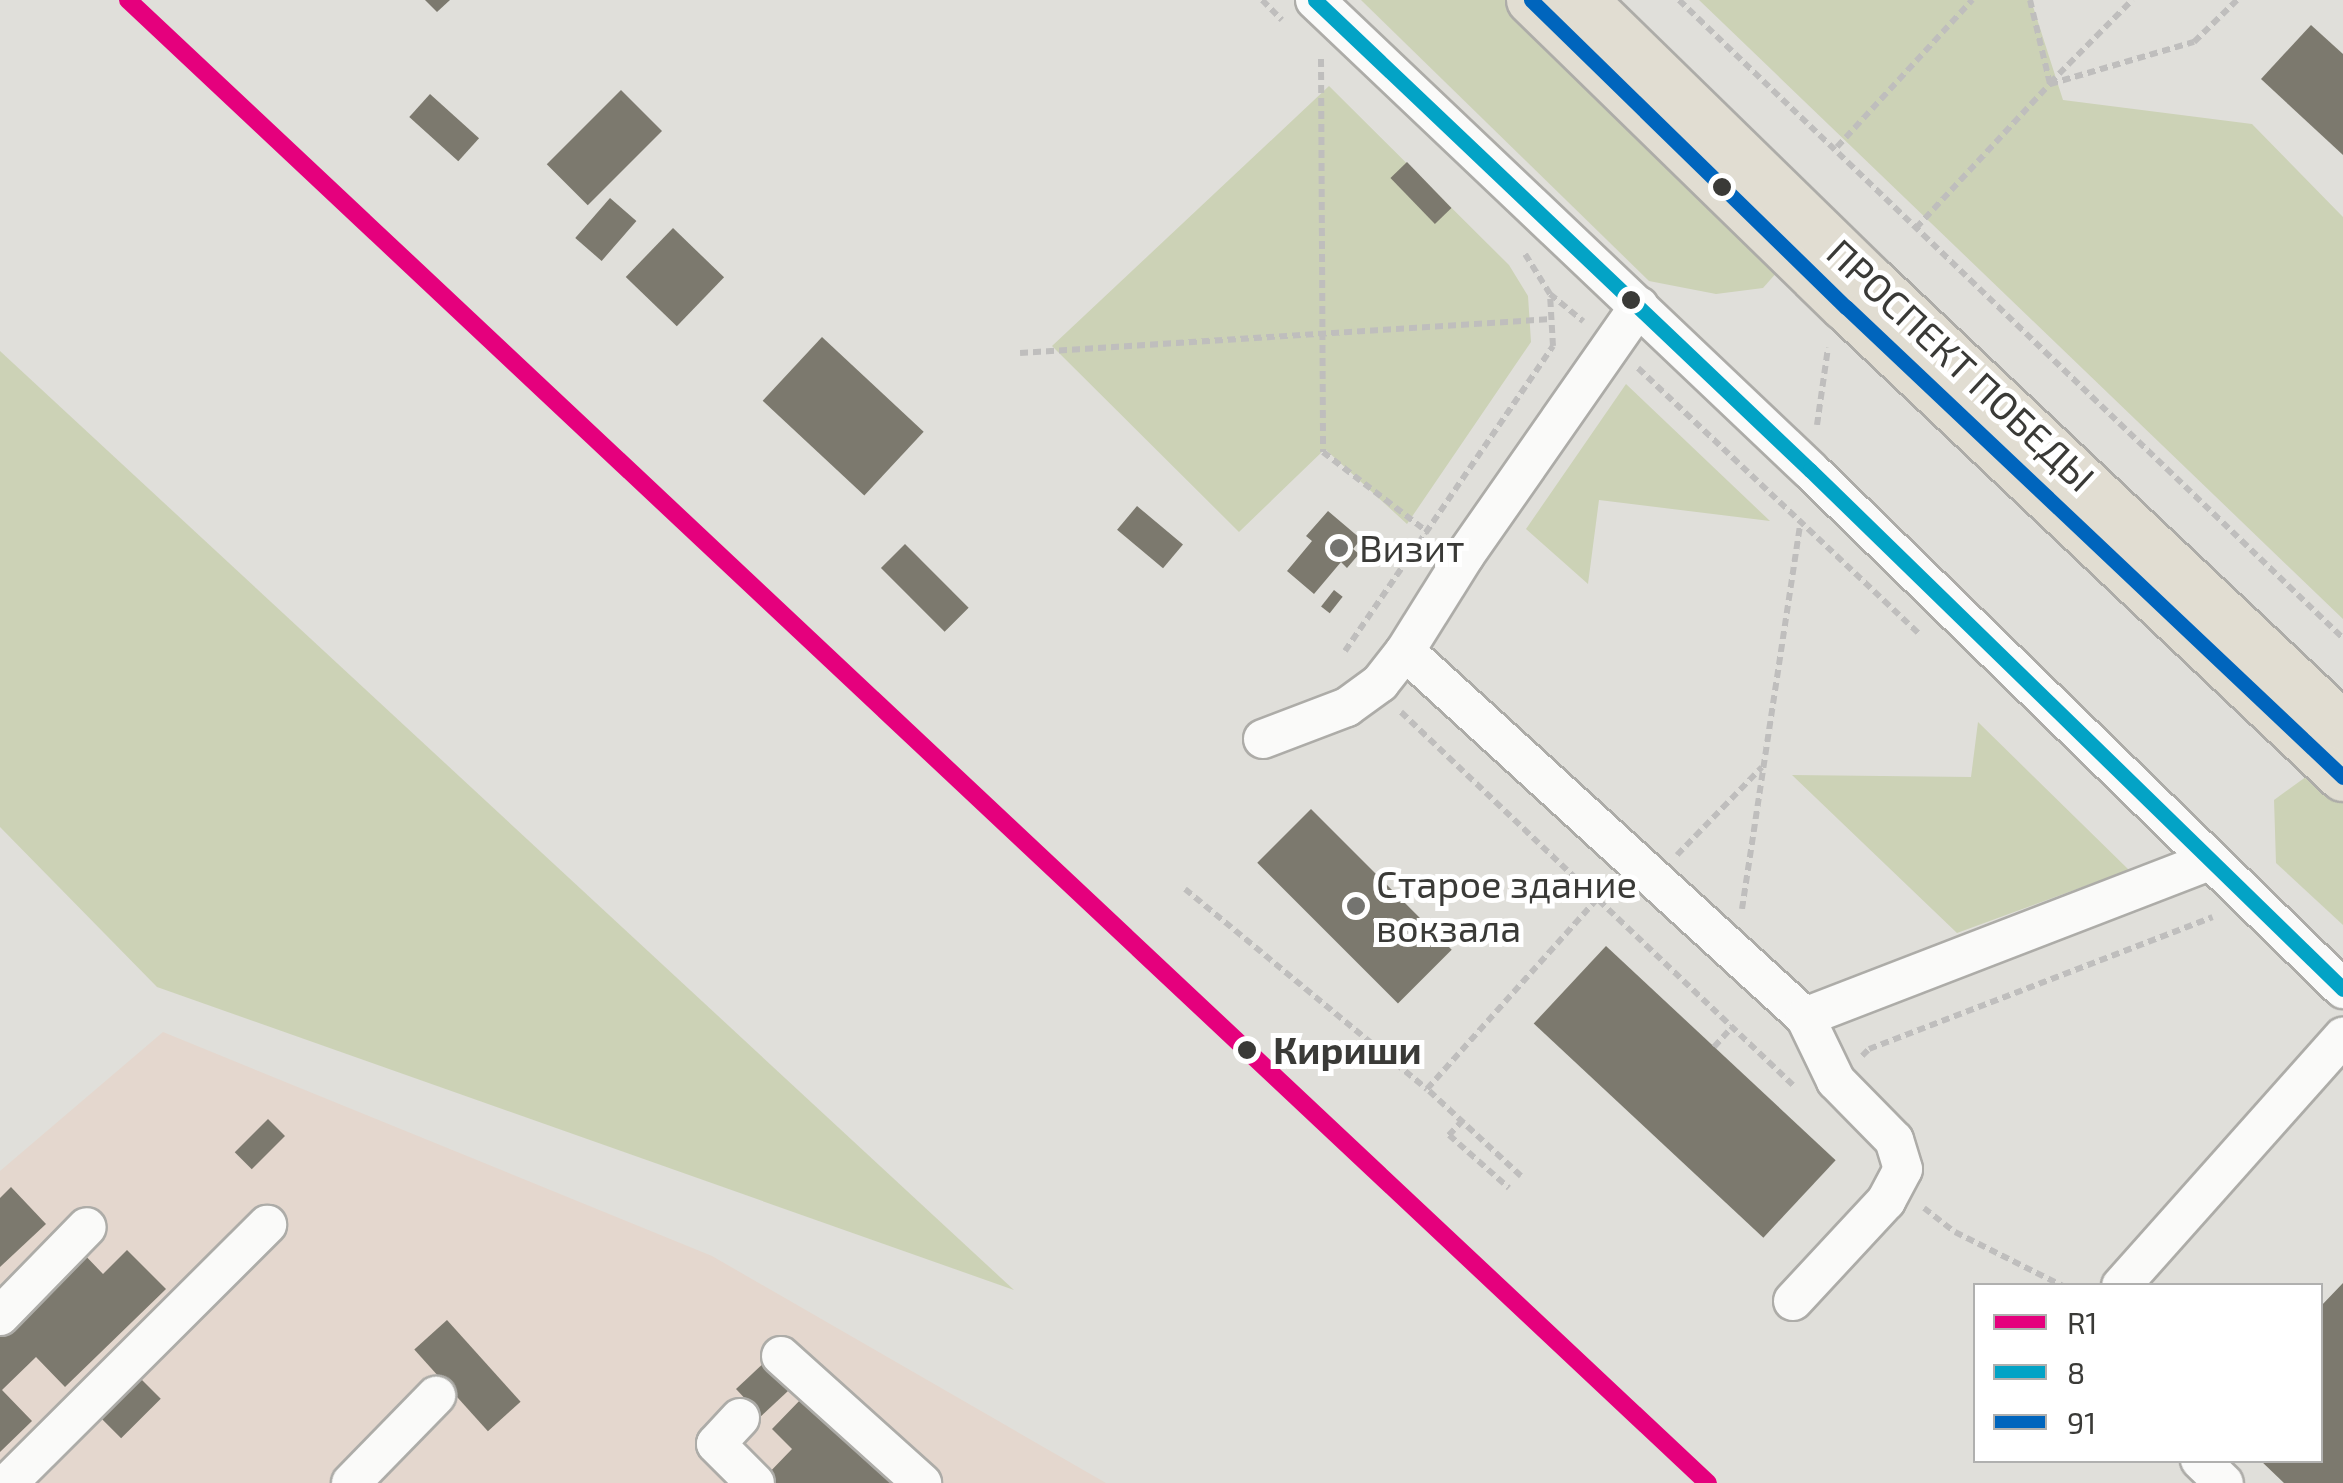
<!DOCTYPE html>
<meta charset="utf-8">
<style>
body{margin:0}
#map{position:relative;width:2343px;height:1483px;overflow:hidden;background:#e0dfda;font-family:"Exo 2",sans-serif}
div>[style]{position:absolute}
.industrial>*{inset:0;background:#e4d7ce}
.green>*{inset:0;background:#ccd2b6}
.building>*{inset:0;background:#7c796e;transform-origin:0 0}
.path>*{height:6px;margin-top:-3px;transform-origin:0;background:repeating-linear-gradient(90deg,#bfbebd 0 8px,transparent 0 13px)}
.roads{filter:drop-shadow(2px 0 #adaca8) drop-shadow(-2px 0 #adaca8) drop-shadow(0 2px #adaca8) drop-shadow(0 -2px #adaca8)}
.minor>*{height:38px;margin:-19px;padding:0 19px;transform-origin:19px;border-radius:19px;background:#fafaf9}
.major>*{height:48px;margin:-24px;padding:0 24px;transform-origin:24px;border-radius:24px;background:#e1ddd2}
.bus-1>*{height:15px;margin:-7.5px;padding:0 7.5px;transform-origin:7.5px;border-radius:7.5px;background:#03a3c6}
.bus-2>*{height:15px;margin:-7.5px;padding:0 7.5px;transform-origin:7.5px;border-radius:7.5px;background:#0065bd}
.rail-1>*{height:18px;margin:-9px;padding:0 9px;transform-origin:9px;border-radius:9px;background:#e5007d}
.dots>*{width:28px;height:28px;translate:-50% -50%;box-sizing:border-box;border:5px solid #fff;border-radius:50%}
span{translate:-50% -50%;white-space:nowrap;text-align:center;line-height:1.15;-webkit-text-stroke:10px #fff;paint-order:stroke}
.street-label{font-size:38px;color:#3a3a37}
.poi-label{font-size:38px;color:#3a3a37}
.left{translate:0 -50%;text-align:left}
.stop-label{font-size:38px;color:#3a3a37;font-weight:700}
.legend{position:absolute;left:1973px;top:1283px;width:350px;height:180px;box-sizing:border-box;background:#fff;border:2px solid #b0b0af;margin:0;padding:12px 18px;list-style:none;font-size:30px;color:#3a3a37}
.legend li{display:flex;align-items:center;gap:20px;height:50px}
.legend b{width:50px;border:2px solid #b0b0af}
</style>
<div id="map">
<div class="industrial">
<div style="clip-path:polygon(163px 1032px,712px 1256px,1106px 1483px,0 1483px,0 1171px)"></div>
</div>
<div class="green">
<div style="clip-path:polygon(1361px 0,1510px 0,1785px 263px,1763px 288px,1716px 294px,1649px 281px)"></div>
<div style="clip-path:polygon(1699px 0,2031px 0,2063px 100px,2252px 124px,2343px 217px,2343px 619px)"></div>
<div style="clip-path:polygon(1329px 86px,1509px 265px,1528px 296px,1531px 342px,1407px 524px,1325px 449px,1239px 532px,1052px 346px)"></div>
<div style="clip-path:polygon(0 351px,1014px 1290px,157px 987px,0 827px)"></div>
<div style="clip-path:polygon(1626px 384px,1770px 521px,1599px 500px,1588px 584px,1526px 529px)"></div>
<div style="clip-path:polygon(1978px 722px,2129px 870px,1957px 933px,1792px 775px,1971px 777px)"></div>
<div style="clip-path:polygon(2321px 766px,2343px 789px,2343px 925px,2276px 863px,2274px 800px)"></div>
</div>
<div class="building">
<div style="clip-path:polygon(425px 0,450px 0,437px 12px)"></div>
<div style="clip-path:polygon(2311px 25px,2343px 54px,2343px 155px,2261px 79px)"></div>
<div style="left:621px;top:90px;width:58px;height:105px;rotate:45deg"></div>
<div style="left:430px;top:94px;width:66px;height:31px;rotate:42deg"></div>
<div style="left:1407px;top:162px;width:64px;height:23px;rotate:46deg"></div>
<div style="left:610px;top:198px;width:35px;height:53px;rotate:41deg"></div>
<div style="left:673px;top:228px;width:71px;height:68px;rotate:44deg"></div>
<div style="left:822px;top:337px;width:139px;height:87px;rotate:43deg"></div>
<div style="left:1137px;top:506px;width:60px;height:31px;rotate:40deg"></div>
<div style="clip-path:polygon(1328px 511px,1361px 539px,1353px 549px,1359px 554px,1347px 568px,1341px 562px,1314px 594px,1287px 571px,1312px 541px,1306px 536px)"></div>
<div style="left:905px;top:544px;width:90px;height:34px;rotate:45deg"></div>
<div style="left:1334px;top:590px;width:11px;height:21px;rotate:38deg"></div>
<div style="left:1311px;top:809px;width:199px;height:76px;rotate:45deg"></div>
<div style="left:1606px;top:946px;width:314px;height:106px;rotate:43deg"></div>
<div style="left:268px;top:1119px;width:24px;height:47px;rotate:45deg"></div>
<div style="clip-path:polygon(11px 1187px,46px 1224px,0 1267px,0 1198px)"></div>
<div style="clip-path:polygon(80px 1250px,103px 1274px,127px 1250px,166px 1289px,65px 1387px,36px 1357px,2px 1390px,32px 1421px,0 1452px,0 1327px)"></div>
<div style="clip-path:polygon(2343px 1283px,2343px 1483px,2284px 1483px,2260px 1460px,2320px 1460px,2320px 1307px)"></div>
<div style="left:447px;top:1320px;width:110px;height:44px;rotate:48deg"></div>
<div style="left:766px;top:1361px;width:37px;height:41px;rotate:47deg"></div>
<div style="left:136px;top:1374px;width:35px;height:56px;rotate:45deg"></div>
<div style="clip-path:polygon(804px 1396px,895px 1483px,769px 1483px,764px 1478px,792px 1449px,772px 1429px)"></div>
</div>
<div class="path">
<div style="left:1262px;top:0;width:28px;rotate:45deg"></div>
<div style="left:1679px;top:0;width:921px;rotate:43.86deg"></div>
<div style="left:2030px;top:0;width:86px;rotate:76.6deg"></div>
<div style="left:1321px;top:59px;width:393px;rotate:89.7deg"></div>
<div style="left:1323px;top:452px;width:133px;rotate:37.4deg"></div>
<div style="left:2050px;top:83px;width:117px;rotate:-45.3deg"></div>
<div style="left:1837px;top:147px;width:200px;rotate:-47.4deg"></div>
<div style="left:1916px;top:228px;width:197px;rotate:-47.1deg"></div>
<div style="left:2050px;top:84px;width:150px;rotate:-16.3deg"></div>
<div style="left:2194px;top:42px;width:60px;rotate:-44.3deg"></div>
<div style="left:1550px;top:294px;width:43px;rotate:39.3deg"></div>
<div style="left:1020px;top:353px;width:532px;rotate:-3.66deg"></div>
<div style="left:1638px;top:368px;width:387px;rotate:43.4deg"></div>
<div style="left:1817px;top:425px;width:78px;rotate:-81.9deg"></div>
<div style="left:1345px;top:651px;width:369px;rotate:-55.7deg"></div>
<div style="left:1553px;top:346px;width:52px;rotate:-93.3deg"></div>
<div style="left:1550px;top:294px;width:47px;rotate:-122deg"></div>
<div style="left:1401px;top:712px;width:543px;rotate:43.58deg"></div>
<div style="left:1677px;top:855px;width:122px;rotate:-46deg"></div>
<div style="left:1185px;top:889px;width:314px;rotate:39.6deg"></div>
<div style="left:1742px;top:909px;width:392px;rotate:-81.4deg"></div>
<div style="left:1714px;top:1047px;width:28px;rotate:-48deg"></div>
<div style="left:1862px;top:1056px;width:10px;rotate:-45deg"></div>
<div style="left:1869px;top:1049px;width:368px;rotate:-21deg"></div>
<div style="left:1463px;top:1120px;width:21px;rotate:133deg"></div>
<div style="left:1449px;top:1135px;width:80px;rotate:41.5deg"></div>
<div style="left:1521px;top:1176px;width:128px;rotate:-137.2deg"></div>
<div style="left:1427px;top:1089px;width:254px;rotate:-48.2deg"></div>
<div style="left:1924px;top:1208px;width:39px;rotate:38deg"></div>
<div style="left:1955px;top:1232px;width:121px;rotate:26.6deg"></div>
</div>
<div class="roads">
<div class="minor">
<div style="left:1315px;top:0;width:683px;rotate:43.52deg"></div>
<div style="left:1810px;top:470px;width:744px;rotate:44.24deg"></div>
<div style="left:1639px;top:306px;width:306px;rotate:124.9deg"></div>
<div style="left:1464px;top:557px;width:111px;rotate:122.1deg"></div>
<div style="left:1405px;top:651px;width:542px;rotate:42.46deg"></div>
<div style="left:1805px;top:1017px;width:433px;rotate:-21.1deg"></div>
<div style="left:1263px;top:739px;width:90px;rotate:-20.9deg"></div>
<div style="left:1347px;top:707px;width:41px;rotate:-36deg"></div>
<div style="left:1380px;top:683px;width:41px;rotate:-52deg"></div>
<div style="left:2121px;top:1286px;width:334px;rotate:-48.3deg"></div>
<div style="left:1793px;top:1301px;width:137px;rotate:-47.1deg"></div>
<div style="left:1886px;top:1201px;width:36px;rotate:-62deg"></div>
<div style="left:1903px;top:1169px;width:30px;rotate:-107deg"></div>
<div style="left:1894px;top:1140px;width:83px;rotate:-134.5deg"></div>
<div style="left:1836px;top:1081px;width:71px;rotate:-115.8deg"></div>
<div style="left:0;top:1316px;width:124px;rotate:-45.7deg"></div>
<div style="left:781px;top:1356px;width:190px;rotate:42deg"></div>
<div style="left:740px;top:1418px;width:35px;rotate:133deg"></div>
<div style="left:716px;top:1444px;width:55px;rotate:45deg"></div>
<div style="left:2200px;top:1460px;width:33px;rotate:44deg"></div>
<div style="left:8px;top:1483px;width:366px;rotate:-44.9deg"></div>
<div style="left:351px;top:1483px;width:122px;rotate:-45.7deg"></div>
</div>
<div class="major">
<div style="left:1531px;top:0;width:440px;rotate:44.3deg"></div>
<div style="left:1846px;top:307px;width:684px;rotate:43.4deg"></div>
<div style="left:1583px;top:0;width:401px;rotate:44.3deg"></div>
<div style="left:1870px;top:280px;width:650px;rotate:43.32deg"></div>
</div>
</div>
<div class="bus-1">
<div style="left:1315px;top:0;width:683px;rotate:43.52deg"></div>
<div style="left:1810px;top:470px;width:744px;rotate:44.24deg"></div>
</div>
<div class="bus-2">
<div style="left:1531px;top:0;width:440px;rotate:44.3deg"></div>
<div style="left:1846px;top:307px;width:684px;rotate:43.4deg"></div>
</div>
<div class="rail-1">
<div style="left:128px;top:0;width:2167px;rotate:43.19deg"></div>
</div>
<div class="dots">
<div style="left:1722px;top:187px;background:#3a3a37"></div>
<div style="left:1631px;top:300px;background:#3a3a37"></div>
<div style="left:1339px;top:548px;background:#747470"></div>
<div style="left:1356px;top:906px;background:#747470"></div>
<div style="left:1247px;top:1050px;background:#3a3a37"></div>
</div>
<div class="street-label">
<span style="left:1961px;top:365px;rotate:43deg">ПРОСПЕКТ ПОБЕДЫ</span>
</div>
<div class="poi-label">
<span class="left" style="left:1359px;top:548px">Визит</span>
<span class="left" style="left:1376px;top:906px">Старое здание<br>вокзала</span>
</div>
<div class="stop-label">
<span class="left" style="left:1273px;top:1050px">Кириши</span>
</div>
<ul class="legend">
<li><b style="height:12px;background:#e5007d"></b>R1</li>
<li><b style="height:12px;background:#03a3c6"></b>8</li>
<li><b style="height:12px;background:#0065bd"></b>91</li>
</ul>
</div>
